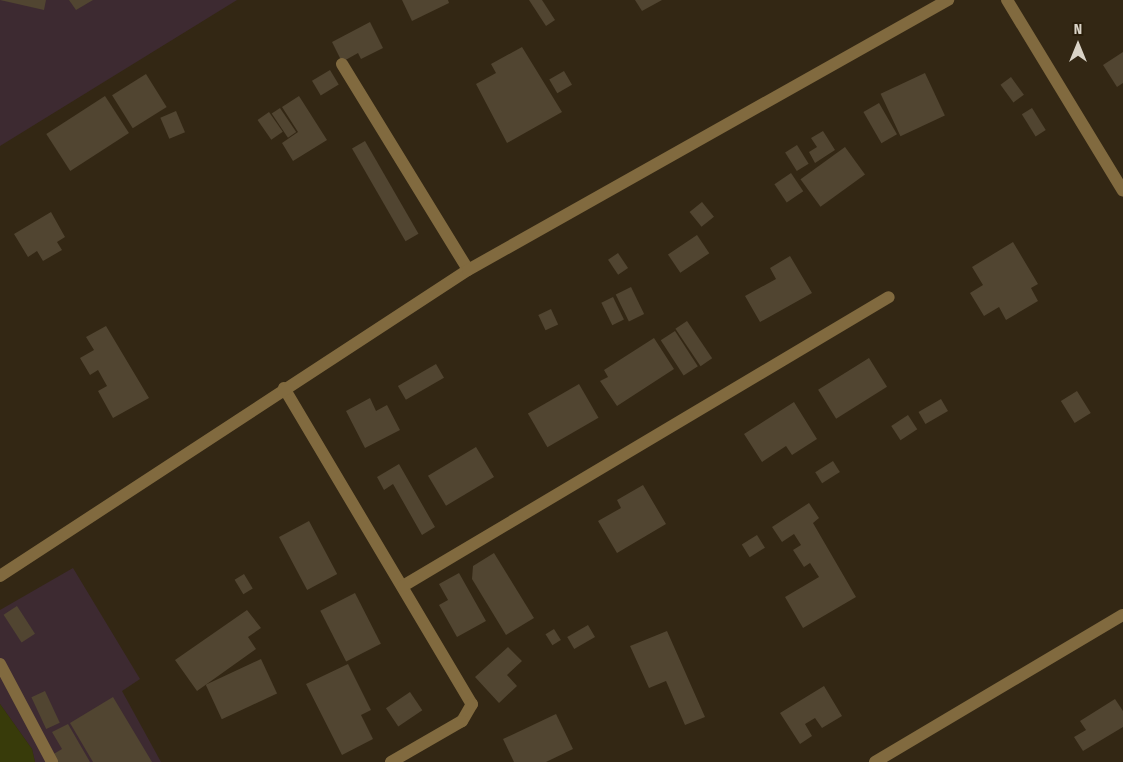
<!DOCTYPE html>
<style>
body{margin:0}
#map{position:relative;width:1123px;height:762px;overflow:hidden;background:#332714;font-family:"Fira Sans Condensed",sans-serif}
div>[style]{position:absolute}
.commercial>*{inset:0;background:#3d2a31}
.green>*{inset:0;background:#383b0a}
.building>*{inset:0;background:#514531;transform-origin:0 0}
.minor>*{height:12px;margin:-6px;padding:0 6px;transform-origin:6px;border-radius:6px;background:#816a3f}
span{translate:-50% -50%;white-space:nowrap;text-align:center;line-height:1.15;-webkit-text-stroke:4px #291d0a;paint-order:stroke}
.north{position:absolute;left:1053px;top:20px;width:50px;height:50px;-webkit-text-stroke:4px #291d0a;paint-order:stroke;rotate:0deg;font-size:14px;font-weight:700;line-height:20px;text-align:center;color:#dad3c7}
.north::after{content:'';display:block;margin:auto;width:18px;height:22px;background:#dad3c7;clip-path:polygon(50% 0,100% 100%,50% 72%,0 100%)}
</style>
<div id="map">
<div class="commercial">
<div style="clip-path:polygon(0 0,237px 0,0 146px)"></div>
<div style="clip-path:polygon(73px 568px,140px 679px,122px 691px,161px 762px,35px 762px,32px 749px,0 704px,0 610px)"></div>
</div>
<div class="green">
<div style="clip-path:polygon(0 704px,32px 749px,35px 762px,0 762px)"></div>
</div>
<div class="building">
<div style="clip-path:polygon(0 0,46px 0,44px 10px)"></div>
<div style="clip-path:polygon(69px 0,93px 0,76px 10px)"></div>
<div style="clip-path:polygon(402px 0,448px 0,449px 3px,412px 21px)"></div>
<div style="clip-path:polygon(529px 0,542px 0,555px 20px,546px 26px)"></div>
<div style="clip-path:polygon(635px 0,662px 0,642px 11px)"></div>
<div style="clip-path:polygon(370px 22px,383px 48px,361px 59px,358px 53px,342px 62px,332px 42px)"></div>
<div style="clip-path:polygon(522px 47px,562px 112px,507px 143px,476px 84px,496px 73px,491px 64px)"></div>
<div style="clip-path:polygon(1123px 52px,1123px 83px,1117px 87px,1103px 65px)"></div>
<div style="left:330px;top:70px;width:17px;height:21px;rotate:59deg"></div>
<div style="left:564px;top:71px;width:16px;height:17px;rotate:60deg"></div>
<div style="left:925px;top:73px;width:47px;height:49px;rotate:65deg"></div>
<div style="left:146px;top:74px;width:39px;height:40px;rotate:58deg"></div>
<div style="left:1011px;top:77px;width:22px;height:13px;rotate:54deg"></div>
<div style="left:105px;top:96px;width:44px;height:70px;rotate:57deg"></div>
<div style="clip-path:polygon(299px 96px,327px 140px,293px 161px,282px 143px,298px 132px,282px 107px)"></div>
<div style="left:879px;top:103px;width:36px;height:18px;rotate:60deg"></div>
<div style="left:280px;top:108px;width:29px;height:10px;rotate:56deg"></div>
<div style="left:1032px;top:108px;width:26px;height:12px;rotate:58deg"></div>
<div style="left:176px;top:111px;width:23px;height:17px;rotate:67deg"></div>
<div style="left:269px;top:112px;width:24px;height:14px;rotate:55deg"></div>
<div style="clip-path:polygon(823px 131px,835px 150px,815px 163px,809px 152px,817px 147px,811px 138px)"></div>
<div style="left:365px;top:141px;width:107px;height:15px;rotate:60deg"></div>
<div style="left:797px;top:145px;width:22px;height:14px;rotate:58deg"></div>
<div style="left:845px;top:147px;width:34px;height:55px;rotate:54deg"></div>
<div style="left:791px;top:173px;width:22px;height:20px;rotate:56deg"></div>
<div style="left:702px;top:202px;width:19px;height:16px;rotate:51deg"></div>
<div style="clip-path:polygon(51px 212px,65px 237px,57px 242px,62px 250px,43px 261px,37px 251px,28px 257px,14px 234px)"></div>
<div style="left:697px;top:235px;width:22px;height:35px;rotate:56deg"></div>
<div style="clip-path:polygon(1013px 242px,1038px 284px,1031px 288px,1038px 301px,1006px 320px,999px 307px,984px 316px,970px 293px,983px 285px,972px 267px)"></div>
<div style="left:618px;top:253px;width:18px;height:12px;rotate:56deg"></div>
<div style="clip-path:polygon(790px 256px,812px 293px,760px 322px,745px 296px,776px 279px,770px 268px)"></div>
<div style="left:631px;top:287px;width:30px;height:17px;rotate:64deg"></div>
<div style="left:613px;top:297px;width:25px;height:13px;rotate:64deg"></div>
<div style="left:551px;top:309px;width:17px;height:14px;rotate:65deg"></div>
<div style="left:687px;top:321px;width:45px;height:14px;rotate:56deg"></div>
<div style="clip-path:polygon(106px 326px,149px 398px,113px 418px,98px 391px,107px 386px,98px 370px,90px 375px,80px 358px,94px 350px,86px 337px)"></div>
<div style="left:675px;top:331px;width:42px;height:17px;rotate:57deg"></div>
<div style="clip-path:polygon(654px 338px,674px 369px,617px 406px,600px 381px,608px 377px,604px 370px)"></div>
<div style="left:869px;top:358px;width:34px;height:60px;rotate:58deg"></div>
<div style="left:436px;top:364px;width:16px;height:44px;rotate:60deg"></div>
<div style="left:579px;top:384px;width:39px;height:59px;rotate:60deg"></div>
<div style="left:1077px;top:391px;width:26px;height:19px;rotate:58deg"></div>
<div style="clip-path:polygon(370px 398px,376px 411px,387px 405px,400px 430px,365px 448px,346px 411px)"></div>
<div style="left:941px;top:399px;width:14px;height:26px;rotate:60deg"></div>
<div style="clip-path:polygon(794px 402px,817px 439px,792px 455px,786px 446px,762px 462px,744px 434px)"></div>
<div style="left:908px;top:415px;width:17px;height:20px;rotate:57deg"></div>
<div style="left:476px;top:447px;width:35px;height:56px;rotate:59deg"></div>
<div style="left:833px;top:461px;width:13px;height:21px;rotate:58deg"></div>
<div style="clip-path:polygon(399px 464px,435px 527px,422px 535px,393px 484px,384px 490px,377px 477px)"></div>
<div style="clip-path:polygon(643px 485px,666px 524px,617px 553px,598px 521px,621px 508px,617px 500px)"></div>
<div style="clip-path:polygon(809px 503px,819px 518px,813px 523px,856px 597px,803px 628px,785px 597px,819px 577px,810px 563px,804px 567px,793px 550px,801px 545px,794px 534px,782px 542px,772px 527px)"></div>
<div style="left:309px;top:521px;width:60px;height:34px;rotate:62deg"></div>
<div style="left:757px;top:535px;width:15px;height:18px;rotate:58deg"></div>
<div style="clip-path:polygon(494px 553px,534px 618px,506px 635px,472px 579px,473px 566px)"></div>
<div style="clip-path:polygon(459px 573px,486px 621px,457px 637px,439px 605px,448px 600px,439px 584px)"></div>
<div style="left:244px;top:574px;width:17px;height:11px;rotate:59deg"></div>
<div style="left:355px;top:593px;width:57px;height:39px;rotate:63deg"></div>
<div style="left:17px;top:606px;width:33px;height:16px;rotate:57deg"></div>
<div style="clip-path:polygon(247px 610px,261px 628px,248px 637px,256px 649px,197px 691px,175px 660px)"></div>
<div style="left:588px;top:625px;width:14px;height:24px;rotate:60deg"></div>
<div style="left:554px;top:629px;width:13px;height:10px;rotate:58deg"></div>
<div style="clip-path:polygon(667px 631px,705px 717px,685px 725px,666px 681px,649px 688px,630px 646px)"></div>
<div style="clip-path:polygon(508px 647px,522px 661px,507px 675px,517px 686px,499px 703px,475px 677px)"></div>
<div style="left:261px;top:659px;width:38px;height:61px;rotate:65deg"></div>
<div style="clip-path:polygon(348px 664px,371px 710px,361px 715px,373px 739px,342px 755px,306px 684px)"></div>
<div style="clip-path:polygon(824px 686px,842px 716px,822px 728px,815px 718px,805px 724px,812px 736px,800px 744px,780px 713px)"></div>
<div style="left:45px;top:691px;width:35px;height:15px;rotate:65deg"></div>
<div style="left:410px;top:692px;width:22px;height:29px;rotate:56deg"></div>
<div style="clip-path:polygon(113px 697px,152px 762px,93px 762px,70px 723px)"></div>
<div style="clip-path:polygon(1115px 699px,1123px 711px,1123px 727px,1083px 751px,1074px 737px,1086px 730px,1080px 721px)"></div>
<div style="clip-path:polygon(556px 714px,573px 749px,546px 762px,514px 762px,503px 739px)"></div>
<div style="clip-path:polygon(68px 724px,90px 762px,56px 762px,52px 755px,62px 749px,52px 732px)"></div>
</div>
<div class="minor">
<div style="left:1007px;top:0;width:223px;rotate:58.7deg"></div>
<div style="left:342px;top:64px;width:241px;rotate:58.5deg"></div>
<div style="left:284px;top:388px;width:368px;rotate:59.3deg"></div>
<div style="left:472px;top:704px;width:20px;rotate:120deg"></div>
<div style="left:462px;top:721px;width:82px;rotate:150deg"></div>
<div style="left:0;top:576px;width:559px;rotate:-33.18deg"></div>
<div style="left:468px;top:270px;width:551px;rotate:-29.36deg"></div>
<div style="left:403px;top:586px;width:565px;rotate:-30.74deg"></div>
<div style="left:0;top:664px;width:111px;rotate:62deg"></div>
<div style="left:875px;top:762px;width:288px;rotate:-30.7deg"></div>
</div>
<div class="north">N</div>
</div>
